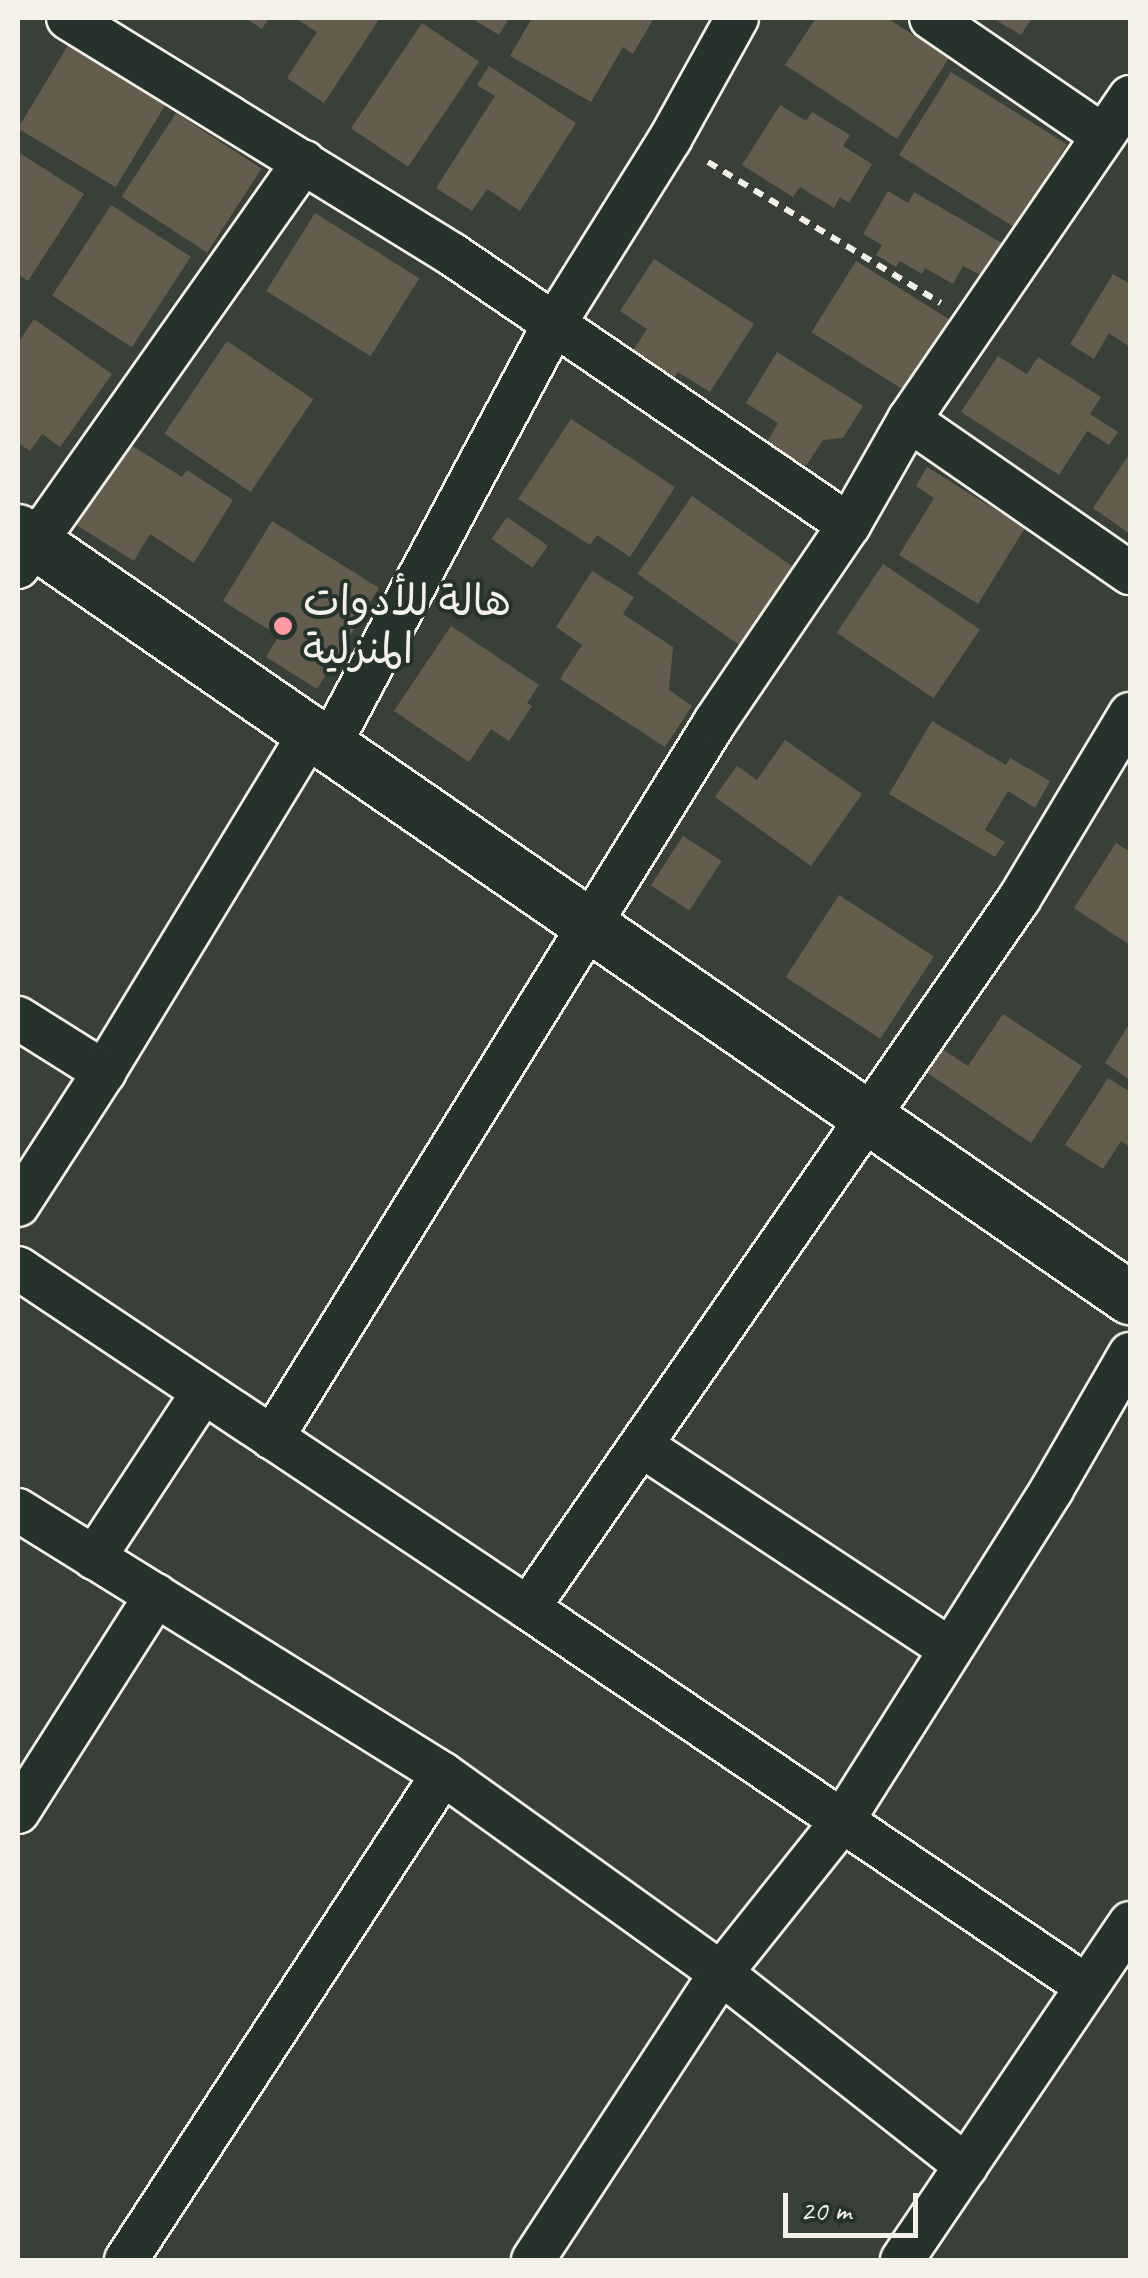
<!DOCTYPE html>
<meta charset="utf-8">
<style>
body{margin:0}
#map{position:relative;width:1148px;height:2278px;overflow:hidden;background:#394037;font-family:Caveat,"Playpen Sans Arabic",sans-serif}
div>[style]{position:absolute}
.building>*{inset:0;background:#645d4d;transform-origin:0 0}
.path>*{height:6px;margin-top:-3px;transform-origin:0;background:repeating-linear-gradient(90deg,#f4f1e8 0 10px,transparent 0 18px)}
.roads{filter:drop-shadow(2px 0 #f4f1e8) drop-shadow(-2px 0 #f4f1e8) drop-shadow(0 2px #f4f1e8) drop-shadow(0 -2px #f4f1e8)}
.minor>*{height:42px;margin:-21px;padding:0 21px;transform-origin:21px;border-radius:21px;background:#26332d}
.tertiary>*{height:52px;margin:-26px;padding:0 26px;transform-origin:26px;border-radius:26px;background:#26332d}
.dots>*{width:28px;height:28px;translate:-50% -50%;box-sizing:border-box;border:5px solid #26332d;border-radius:50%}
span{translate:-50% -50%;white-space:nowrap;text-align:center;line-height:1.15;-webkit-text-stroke:8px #26332d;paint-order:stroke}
.poi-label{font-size:42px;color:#f4f1e8}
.left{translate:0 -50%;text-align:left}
.frame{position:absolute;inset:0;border:20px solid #f4f1e8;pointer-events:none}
.scale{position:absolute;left:783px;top:2193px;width:135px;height:45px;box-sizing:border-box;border:5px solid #f4f1e8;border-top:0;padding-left:12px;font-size:30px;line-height:35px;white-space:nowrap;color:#f4f1e8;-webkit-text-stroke:8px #26332d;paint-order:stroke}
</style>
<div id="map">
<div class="building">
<div style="clip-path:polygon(245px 18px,269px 18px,262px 29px)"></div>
<div style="clip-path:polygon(295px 18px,380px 18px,324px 103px,287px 78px,317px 32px)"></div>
<div style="clip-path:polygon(471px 18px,509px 18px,499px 35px)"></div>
<div style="clip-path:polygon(532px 18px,654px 18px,633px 54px,623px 47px,591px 102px,510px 56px)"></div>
<div style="clip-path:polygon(816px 18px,887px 18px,949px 58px,897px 139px,785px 65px)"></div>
<div style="clip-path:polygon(992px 18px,1032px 18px,1021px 35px)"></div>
<div style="left:422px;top:23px;width:69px;height:127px;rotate:34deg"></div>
<div style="left:70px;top:42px;width:114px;height:101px;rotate:31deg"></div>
<div style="clip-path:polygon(489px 66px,576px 123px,520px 211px,487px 189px,472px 211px,436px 188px,495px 96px,477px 85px)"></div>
<div style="left:951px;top:72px;width:137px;height:98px;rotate:32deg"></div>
<div style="clip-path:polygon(780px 105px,806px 121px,812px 112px,850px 135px,843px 146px,872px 164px,849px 203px,840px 197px,834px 208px,800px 187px,793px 197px,742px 165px)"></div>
<div style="left:176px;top:113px;width:102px;height:100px;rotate:33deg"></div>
<div style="clip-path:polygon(18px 152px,84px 194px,28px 281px,18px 274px)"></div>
<div style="clip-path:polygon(888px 191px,908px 203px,914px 192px,1002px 243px,982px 276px,963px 266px,953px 284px,925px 268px,922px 274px,900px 261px,896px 267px,876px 255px,882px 245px,863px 234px)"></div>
<div style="left:111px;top:205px;width:95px;height:108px;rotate:33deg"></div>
<div style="left:315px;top:213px;width:123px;height:92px;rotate:32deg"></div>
<div style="clip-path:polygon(654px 259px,754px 324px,710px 392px,678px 372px,670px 385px,628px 358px,647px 329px,620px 311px)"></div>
<div style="left:856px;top:261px;width:114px;height:84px;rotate:32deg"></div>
<div style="clip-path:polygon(1113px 274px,1130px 284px,1130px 347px,1109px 333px,1094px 359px,1070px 344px)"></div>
<div style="clip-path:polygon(34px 319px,112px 374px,60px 447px,42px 434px,30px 451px,18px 443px,18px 343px)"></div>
<div style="left:227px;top:341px;width:104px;height:112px;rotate:34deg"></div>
<div style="clip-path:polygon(777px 352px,863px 406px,843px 438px,823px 440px,806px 466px,767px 442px,778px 423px,746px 403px)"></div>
<div style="clip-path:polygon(998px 356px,1027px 374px,1038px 357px,1101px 397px,1090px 414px,1118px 432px,1109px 445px,1087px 431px,1059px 475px,961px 412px)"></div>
<div style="clip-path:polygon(571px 419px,675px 487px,630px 557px,597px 535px,590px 545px,518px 499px)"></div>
<div style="clip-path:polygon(125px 441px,182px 477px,187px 470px,233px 500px,194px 563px,150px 534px,134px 561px,73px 523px)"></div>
<div style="clip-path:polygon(1130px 453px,1130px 534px,1093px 508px)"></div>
<div style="clip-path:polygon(927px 467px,1025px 528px,978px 604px,899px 555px,934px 498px,916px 486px)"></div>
<div style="left:692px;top:496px;width:128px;height:95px;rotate:35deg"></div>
<div style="left:507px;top:517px;width:50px;height:27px;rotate:35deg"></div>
<div style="clip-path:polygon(272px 521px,379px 588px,317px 689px,266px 657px,279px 636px,223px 601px)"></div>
<div style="left:883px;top:564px;width:117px;height:83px;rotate:34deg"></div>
<div style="clip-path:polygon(592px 571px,634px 597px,623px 614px,673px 647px,669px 690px,692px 706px,665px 747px,560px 679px,582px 645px,556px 627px)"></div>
<div style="clip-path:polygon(451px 626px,539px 685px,527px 703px,532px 706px,509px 741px,491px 729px,469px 762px,394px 711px)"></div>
<div style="clip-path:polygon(932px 721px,1006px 765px,1010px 758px,1050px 781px,1035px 808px,1008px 791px,985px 830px,1005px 842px,995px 857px,889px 794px)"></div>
<div style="clip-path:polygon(785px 740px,862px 794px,811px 866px,715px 797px,737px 766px,757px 780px)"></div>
<div style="left:683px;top:836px;width:46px;height:59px;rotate:33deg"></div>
<div style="clip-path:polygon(1116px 843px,1130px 852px,1130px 945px,1074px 908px)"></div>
<div style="left:839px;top:895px;width:113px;height:98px;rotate:33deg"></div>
<div style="clip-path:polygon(1003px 1014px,1082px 1066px,1031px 1143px,926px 1072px,942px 1049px,968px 1066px)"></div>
<div style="clip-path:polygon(1130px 1023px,1130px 1080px,1105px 1063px)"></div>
<div style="clip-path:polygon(1108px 1078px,1130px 1092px,1130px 1147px,1121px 1141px,1103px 1169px,1065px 1145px)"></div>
</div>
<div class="path">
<div style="left:708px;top:162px;width:272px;rotate:31.2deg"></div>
</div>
<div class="roads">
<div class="minor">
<div style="left:68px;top:18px;width:452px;rotate:31.6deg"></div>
<div style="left:453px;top:255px;width:479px;rotate:34.3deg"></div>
<div style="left:931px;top:18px;width:207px;rotate:34.4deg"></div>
<div style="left:1130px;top:97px;width:391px;rotate:124.4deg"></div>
<div style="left:909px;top:420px;width:269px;rotate:34.7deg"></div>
<div style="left:18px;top:567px;width:496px;rotate:-54.8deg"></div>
<div style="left:330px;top:744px;width:474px;rotate:-61.9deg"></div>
<div style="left:553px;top:326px;width:221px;rotate:-58deg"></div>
<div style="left:670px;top:139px;width:138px;rotate:-61deg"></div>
<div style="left:18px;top:1018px;width:102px;rotate:32.1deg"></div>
<div style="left:104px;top:1072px;width:399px;rotate:-58.7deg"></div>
<div style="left:18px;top:1205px;width:158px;rotate:-57.1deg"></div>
<div style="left:18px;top:1268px;width:613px;rotate:33.69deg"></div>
<div style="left:272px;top:1438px;width:842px;rotate:-58.25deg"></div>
<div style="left:715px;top:722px;width:238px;rotate:-55.8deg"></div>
<div style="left:849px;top:525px;width:121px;rotate:-60.3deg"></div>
<div style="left:642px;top:1446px;width:369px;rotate:33.4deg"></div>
<div style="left:18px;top:1510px;width:500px;rotate:31.85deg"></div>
<div style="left:443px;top:1774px;width:342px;rotate:35.6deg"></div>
<div style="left:721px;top:1973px;width:312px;rotate:38.2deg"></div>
<div style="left:94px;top:1558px;width:199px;rotate:-56.7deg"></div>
<div style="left:18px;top:1812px;width:257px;rotate:-57.5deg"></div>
<div style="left:1086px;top:1986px;width:674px;rotate:-145.89deg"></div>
<div style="left:528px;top:1608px;width:862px;rotate:-55.3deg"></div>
<div style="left:1019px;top:899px;width:216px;rotate:-59deg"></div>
<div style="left:126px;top:2260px;width:580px;rotate:-56.89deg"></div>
<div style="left:533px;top:2260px;width:343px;rotate:-56.8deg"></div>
<div style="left:721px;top:1973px;width:196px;rotate:-51.4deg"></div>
<div style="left:843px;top:1820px;width:391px;rotate:-57.7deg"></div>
<div style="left:1052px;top:1489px;width:156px;rotate:-60deg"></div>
<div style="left:902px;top:2260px;width:407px;rotate:-55.9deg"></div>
</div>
<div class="tertiary">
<div style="left:18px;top:531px;width:1351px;rotate:34.6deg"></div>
</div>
</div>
<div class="dots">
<div style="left:283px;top:626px;background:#ff9aa2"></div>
</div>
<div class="poi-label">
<span class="left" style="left:303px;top:626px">هالة للأدوات<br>المنزلية</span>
</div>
<div class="frame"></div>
<div class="scale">20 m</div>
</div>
